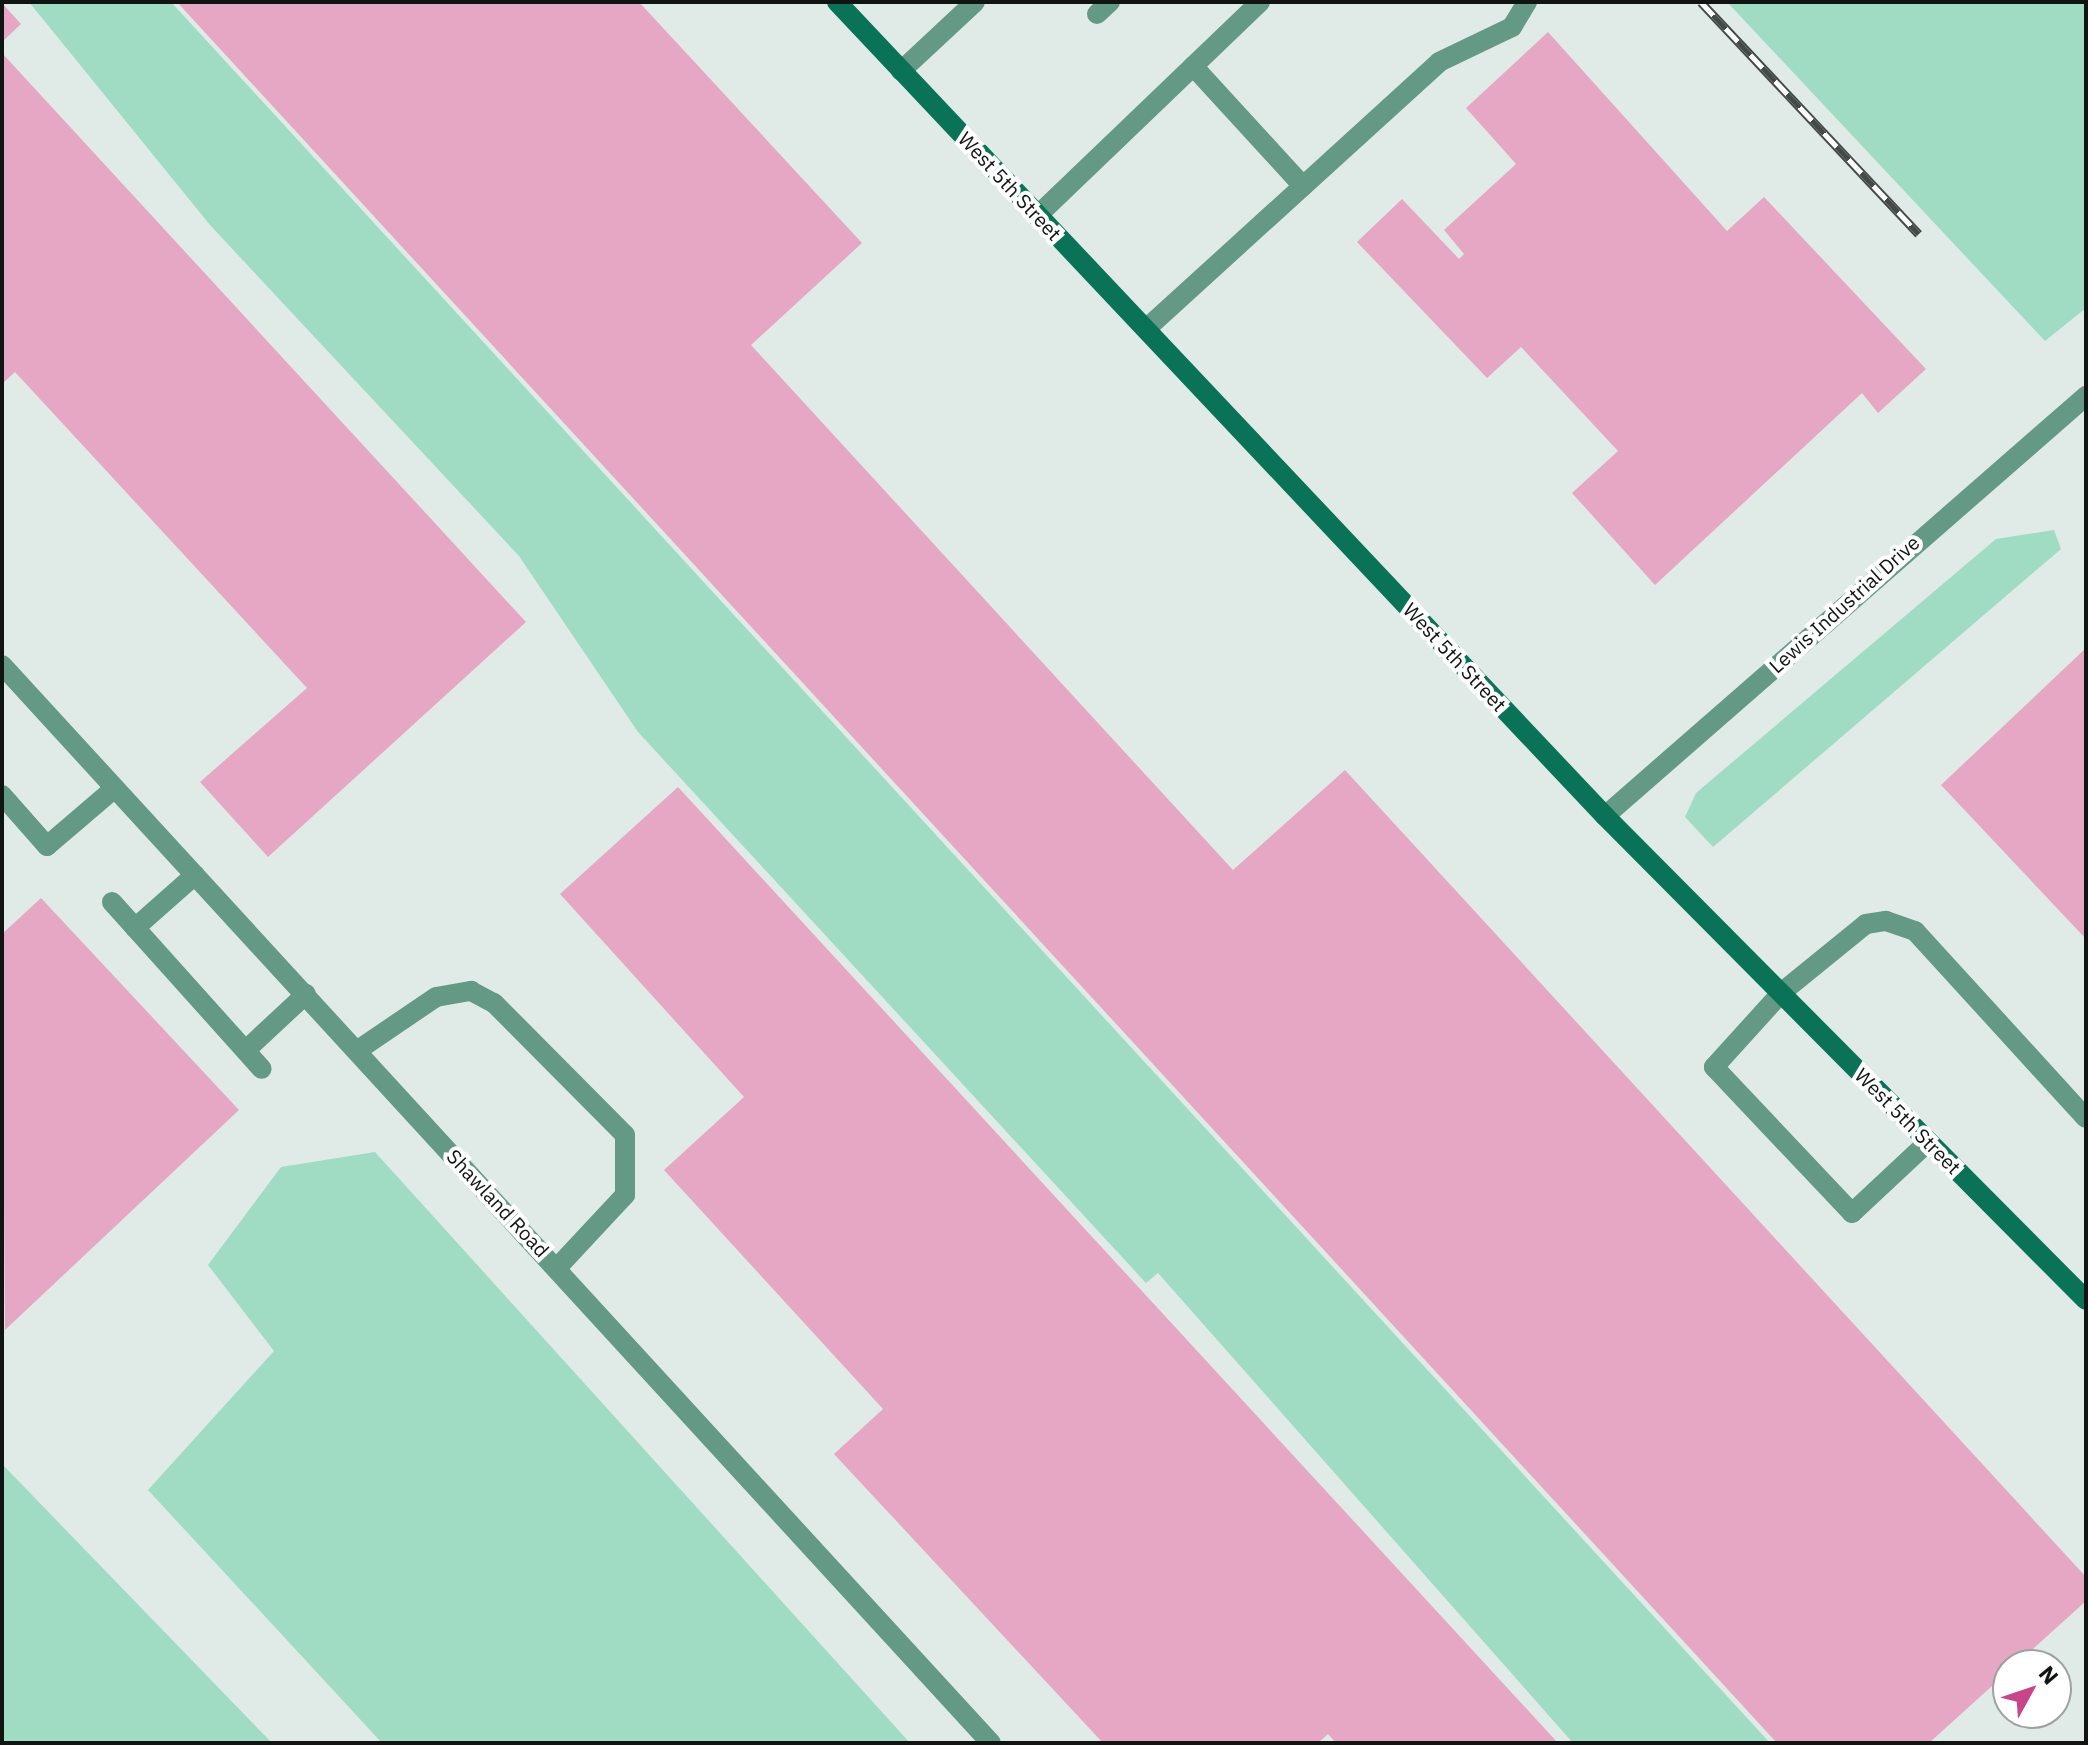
<!DOCTYPE html>
<style>
body{margin:0}
#map{position:relative;width:2088px;height:1745px;overflow:hidden;background:#e0ebe7;font-family:"IBM Plex Sans",sans-serif}
div>[style]{position:absolute}
.green>*{inset:0;background:#a0dbc4}
.building>*{inset:0;background:#e5a7c3}
.lane>*{height:20px;margin:-10px;padding:0 10px;transform-origin:10px;border-radius:10px;background:#649985}
.street>*{height:20px;margin:-10px;padding:0 10px;transform-origin:10px;border-radius:10px;background:#649985}
.secondary>*{height:20px;margin:-10px;padding:0 10px;transform-origin:10px;border-radius:10px;background:#097257}
.rail>*{height:9px;margin-top:-4.5px;transform-origin:0;background:repeating-linear-gradient(90deg,#fff 0 18px,#444a48 0 36px);box-sizing:border-box;border-block:2px solid #444a48}
span{translate:-50% -50%;white-space:nowrap;text-align:center;line-height:1.15;-webkit-text-stroke:8px #fff;paint-order:stroke}
.street-label{font-size:20px;color:#101412}
.frame{position:absolute;inset:0;border:4px solid #101412;pointer-events:none}
.north{position:absolute;left:1992px;top:1649px;width:80px;height:80px;box-sizing:border-box;background:#fff;border:2px solid #9fa1a0;border-radius:50%;rotate:50deg;font-size:22px;font-weight:700;line-height:32px;text-align:center;color:#101412}
.north::after{content:'';display:block;margin:auto;width:28px;height:36px;background:#c8458c;clip-path:polygon(50% 0,100% 100%,50% 72%,0 100%)}
</style>
<div id="map">
<div class="green">
<div style="clip-path:polygon(29px 2px,171px 2px,1770px 1743px,1573px 1743px,1158px 1273px,1146px 1283px,638px 732px,519px 556px,210px 225px)"></div>
<div style="clip-path:polygon(1727px 2px,2086px 2px,2086px 308px,2045px 341px)"></div>
<div style="clip-path:polygon(2054px 530px,2061px 549px,1713px 847px,1685px 817px,1696px 793px,1996px 539px)"></div>
<div style="clip-path:polygon(375px 1152px,910px 1743px,382px 1743px,148px 1490px,274px 1351px,208px 1265px,281px 1167px)"></div>
<div style="clip-path:polygon(2px 1464px,272px 1743px,2px 1743px)"></div>
</div>
<div class="building">
<div style="clip-path:polygon(177px 2px,639px 2px,862px 243px,751px 345px,1233px 870px,1345px 770px,2086px 1577px,2086px 1601px,1929px 1743px,1777px 1743px)"></div>
<div style="clip-path:polygon(2px 3px,21px 24px,2px 42px)"></div>
<div style="clip-path:polygon(1548px 32px,1727px 231px,1764px 197px,1926px 369px,1878px 413px,1862px 393px,1655px 585px,1572px 493px,1618px 451px,1521px 347px,1487px 378px,1357px 242px,1402px 199px,1459px 259px,1464px 254px,1444px 230px,1516px 164px,1466px 108px)"></div>
<div style="clip-path:polygon(2px 53px,526px 622px,268px 857px,200px 782px,307px 688px,15px 372px,2px 384px)"></div>
<div style="clip-path:polygon(2086px 648px,2086px 939px,1941px 785px)"></div>
<div style="clip-path:polygon(678px 787px,1558px 1743px,1336px 1743px,1328px 1734px,1318px 1743px,1103px 1743px,834px 1454px,883px 1409px,664px 1170px,744px 1097px,560px 894px)"></div>
<div style="clip-path:polygon(41px 898px,239px 1110px,5px 1330px,2px 934px)"></div>
</div>
<div class="lane">
<div style="left:1097px;top:14px;width:18px;rotate:-43deg"></div>
<div style="left:1193px;top:66px;width:163px;rotate:47.5deg"></div>
<div style="left:901px;top:71px;width:101px;rotate:-43deg"></div>
<div style="left:1037px;top:216px;width:309px;rotate:-43.8deg"></div>
<div style="left:1146px;top:329px;width:396px;rotate:-42.3deg"></div>
<div style="left:1439px;top:62px;width:81px;rotate:-25.6deg"></div>
<div style="left:1512px;top:27px;width:29px;rotate:-59deg"></div>
<div style="left:2px;top:795px;width:68px;rotate:48.6deg"></div>
<div style="left:47px;top:846px;width:89px;rotate:-40.5deg"></div>
<div style="left:112px;top:902px;width:224px;rotate:48.1deg"></div>
<div style="left:135px;top:928px;width:80px;rotate:-41.5deg"></div>
<div style="left:246px;top:1050px;width:82px;rotate:-43deg"></div>
<div style="left:358px;top:1050px;width:94px;rotate:-34.2deg"></div>
<div style="left:436px;top:997px;width:36px;rotate:-10deg"></div>
<div style="left:471px;top:991px;width:26px;rotate:28deg"></div>
<div style="left:494px;top:1003px;width:186px;rotate:45.2deg"></div>
<div style="left:625px;top:1135px;width:60px;rotate:90deg"></div>
<div style="left:625px;top:1195px;width:100px;rotate:133deg"></div>
<div style="left:1928px;top:1142px;width:104px;rotate:136.9deg"></div>
<div style="left:1852px;top:1213px;width:201px;rotate:-133.4deg"></div>
<div style="left:1714px;top:1067px;width:100px;rotate:-47.8deg"></div>
<div style="left:1781px;top:993px;width:109px;rotate:-39.1deg"></div>
<div style="left:1866px;top:924px;width:20px;rotate:-9deg"></div>
<div style="left:1886px;top:921px;width:31px;rotate:19deg"></div>
<div style="left:1915px;top:931px;width:253px;rotate:47.6deg"></div>
</div>
<div class="street">
<div style="left:2px;top:665px;width:1463px;rotate:47.47deg"></div>
<div style="left:1605px;top:816px;width:639px;rotate:-41.13deg"></div>
</div>
<div class="secondary">
<div style="left:837px;top:2px;width:1119px;rotate:46.67deg"></div>
<div style="left:1605px;top:816px;width:682px;rotate:45.18deg"></div>
</div>
<div class="rail">
<div style="left:1701px;top:2px;width:318px;rotate:46.8deg"></div>
</div>
<div class="street-label">
<span style="left:1010px;top:186px;rotate:47deg">West 5th Street</span>
<span style="left:1844px;top:604px;rotate:-42deg">Lewis Industrial Drive</span>
<span style="left:1455px;top:657px;rotate:47deg">West 5th Street</span>
<span style="left:1908px;top:1121px;rotate:45deg">West 5th Street</span>
<span style="left:498px;top:1203px;rotate:47deg">Shawland Road</span>
</div>
<div class="frame"></div>
<div class="north">N</div>
</div>
